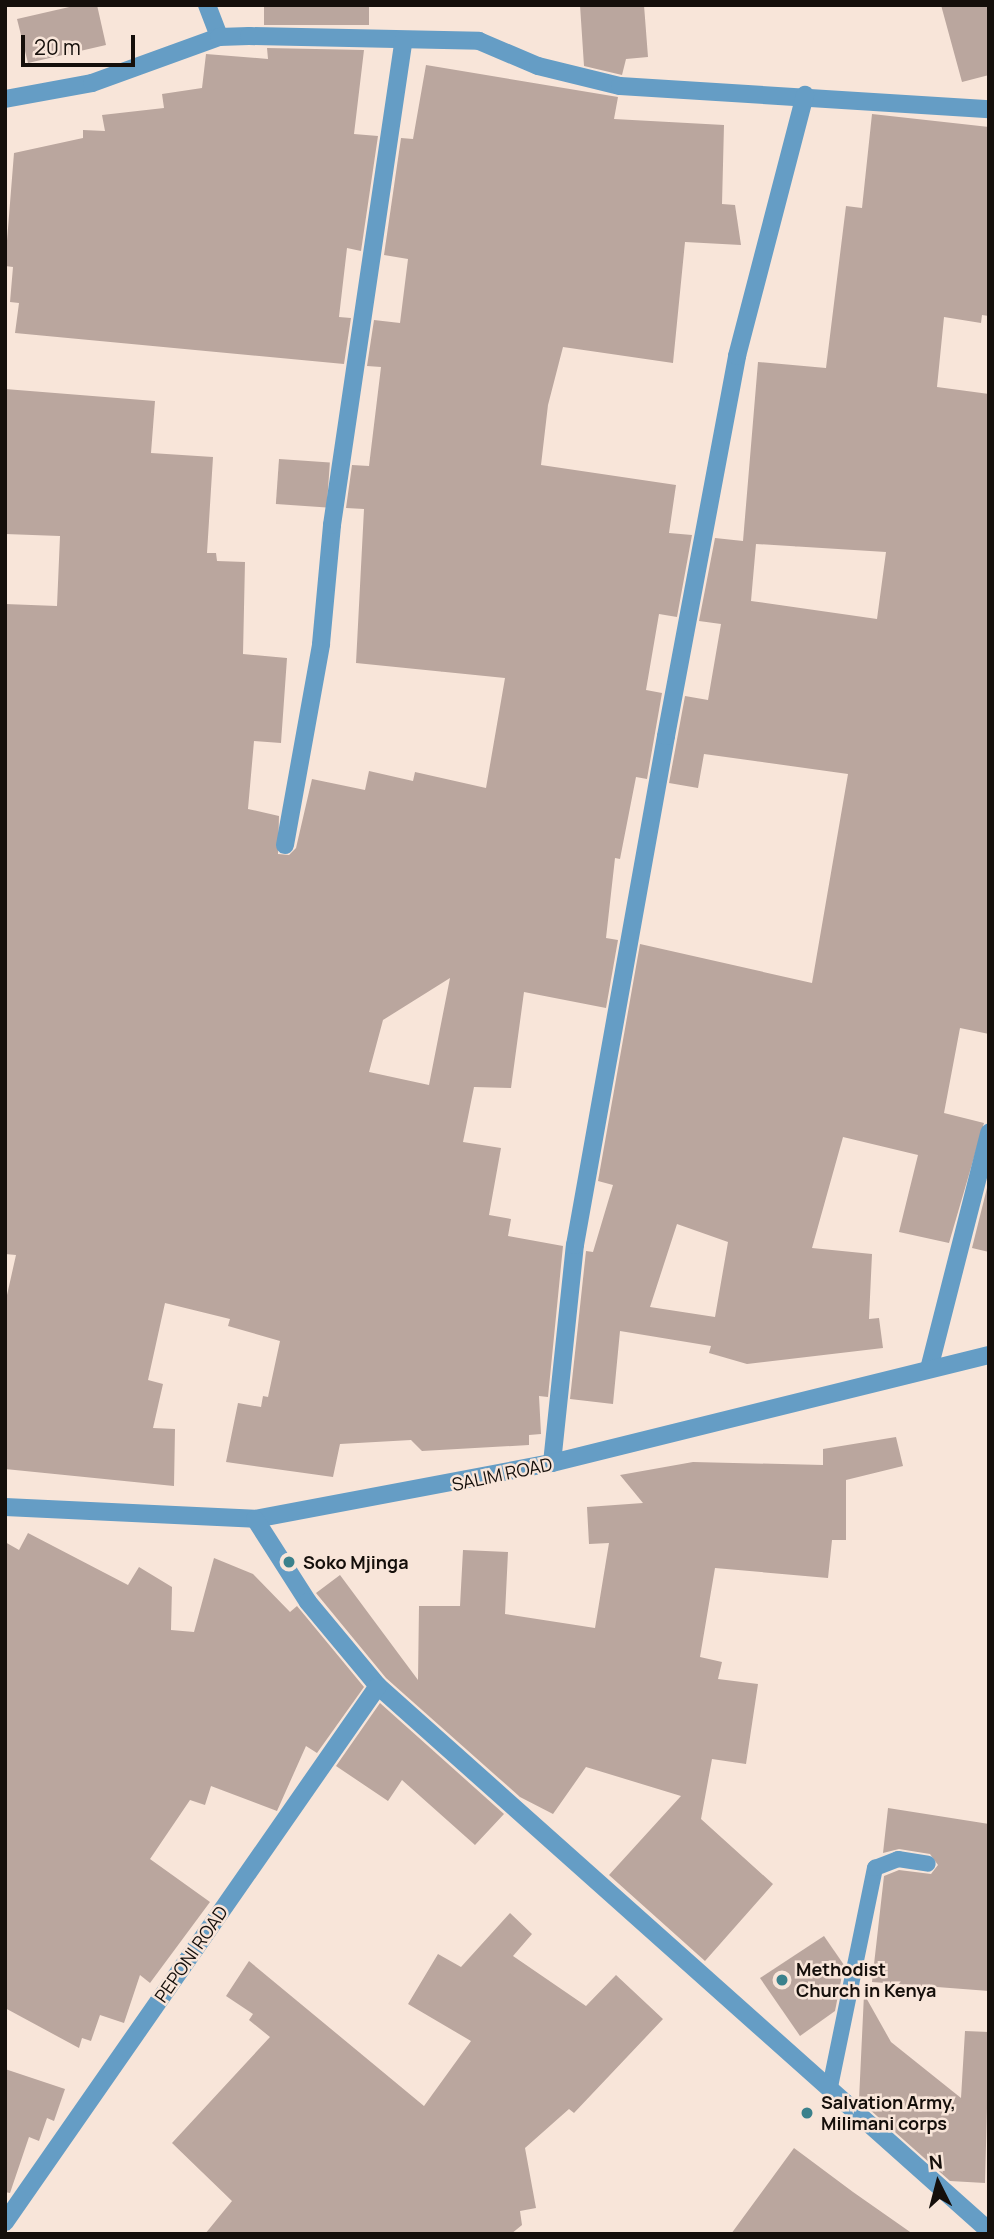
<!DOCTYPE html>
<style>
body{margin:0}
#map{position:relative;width:994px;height:2239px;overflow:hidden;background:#f8e5d9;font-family:Manrope,sans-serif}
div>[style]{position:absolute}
.building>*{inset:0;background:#baa69e;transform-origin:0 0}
.service>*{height:16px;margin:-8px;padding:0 8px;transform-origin:8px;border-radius:8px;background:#659dc5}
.minor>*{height:18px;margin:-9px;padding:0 9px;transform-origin:9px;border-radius:9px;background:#659dc5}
.dots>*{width:19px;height:19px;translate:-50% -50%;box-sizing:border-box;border:4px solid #f8e5d9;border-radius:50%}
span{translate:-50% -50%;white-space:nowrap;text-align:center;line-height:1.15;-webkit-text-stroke:5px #f8e5d9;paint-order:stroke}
.street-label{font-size:18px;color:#150f0b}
.poi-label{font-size:18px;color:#150f0b;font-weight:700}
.left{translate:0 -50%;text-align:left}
.frame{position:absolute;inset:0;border:7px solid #150f0b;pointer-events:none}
.north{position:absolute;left:903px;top:2148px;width:70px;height:70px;-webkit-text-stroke:5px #f8e5d9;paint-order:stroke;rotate:354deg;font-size:19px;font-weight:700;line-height:28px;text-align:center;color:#150f0b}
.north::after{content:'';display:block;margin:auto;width:24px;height:32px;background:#150f0b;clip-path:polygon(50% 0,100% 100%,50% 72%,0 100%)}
.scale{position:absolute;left:21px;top:35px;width:114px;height:32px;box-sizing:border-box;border:4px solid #150f0b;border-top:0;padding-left:9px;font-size:21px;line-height:24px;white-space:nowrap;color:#150f0b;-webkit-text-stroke:5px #f8e5d9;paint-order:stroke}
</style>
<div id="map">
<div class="building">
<div style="clip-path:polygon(78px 5px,97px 5px,106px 45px,28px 63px,17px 19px)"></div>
<div style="left:264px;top:5px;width:105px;height:20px"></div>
<div style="clip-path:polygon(580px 5px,644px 5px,648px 57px,626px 59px,622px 75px,584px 66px)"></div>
<div style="clip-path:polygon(941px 5px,989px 5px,989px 75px,962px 82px)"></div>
<div style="clip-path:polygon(267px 48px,364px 50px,354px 134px,378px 136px,361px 251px,347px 248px,339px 317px,351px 318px,344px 364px,15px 333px,19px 303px,10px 302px,13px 267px,5px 266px,14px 153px,83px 138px,83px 130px,105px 131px,102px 115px,164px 108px,162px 94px,202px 88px,206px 54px,268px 59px)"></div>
<div style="clip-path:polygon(evenodd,426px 65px,618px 97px,614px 119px,724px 125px,722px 204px,735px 205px,741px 245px,685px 242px,673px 363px,563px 347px,548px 405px,541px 465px,676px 485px,669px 533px,692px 535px,677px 617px,659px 614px,646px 690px,662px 693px,647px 779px,636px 777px,620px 859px,615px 858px,606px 938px,618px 940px,606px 1008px,524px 992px,511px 1088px,474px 1087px,463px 1142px,501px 1148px,489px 1215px,511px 1219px,508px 1236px,563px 1246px,548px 1397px,539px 1396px,541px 1434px,529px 1435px,529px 1445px,422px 1451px,411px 1440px,340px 1444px,333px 1477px,226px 1462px,238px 1403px,261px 1407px,263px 1396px,268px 1397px,280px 1341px,228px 1326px,230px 1319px,165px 1303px,148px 1380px,163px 1384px,153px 1428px,175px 1429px,174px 1486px,5px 1469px,5px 1304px,16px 1255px,5px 1254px,5px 604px,57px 606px,60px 536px,5px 534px,5px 389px,155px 401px,151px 453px,213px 457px,207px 553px,216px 553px,217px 561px,245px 562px,243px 654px,287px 658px,281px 743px,254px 741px,248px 809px,279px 816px,278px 854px,289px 855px,296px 848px,312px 779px,365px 790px,369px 771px,413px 781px,415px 772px,486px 788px,505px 678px,356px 663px,364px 509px,346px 508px,352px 465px,369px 466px,381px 367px,367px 366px,374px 320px,400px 323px,408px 259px,384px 255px,401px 138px,413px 139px,426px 65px,450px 978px,429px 1085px,369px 1072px,383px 1020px,450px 978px)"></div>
<div style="clip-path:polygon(evenodd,872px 114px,989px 127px,989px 316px,982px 315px,981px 323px,944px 317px,937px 387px,989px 394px,989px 1034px,960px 1028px,944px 1113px,984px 1123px,949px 1243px,899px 1232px,918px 1155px,843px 1137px,812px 1248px,872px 1254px,869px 1319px,879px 1318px,883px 1348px,747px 1364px,709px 1353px,711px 1346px,620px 1331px,613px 1404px,570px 1399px,586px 1251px,593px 1252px,613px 1185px,598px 1181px,640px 944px,812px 983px,848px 774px,704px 754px,698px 788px,669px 783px,685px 696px,708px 700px,721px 624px,699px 621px,715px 538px,743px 541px,758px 362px,826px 368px,846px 206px,862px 208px,872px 114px,756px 544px,886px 552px,877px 619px,751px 601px,756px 544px,872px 114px,677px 1224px,728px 1242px,715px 1317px,650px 1307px,677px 1224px)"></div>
<div style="left:279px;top:459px;width:51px;height:45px;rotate:4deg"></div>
<div style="clip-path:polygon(989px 1180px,989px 1252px,972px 1248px)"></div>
<div style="clip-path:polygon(896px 1437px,903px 1466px,846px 1480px,846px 1540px,832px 1540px,828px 1578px,715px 1568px,700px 1657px,722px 1662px,718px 1679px,758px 1684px,746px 1764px,712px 1759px,701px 1819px,773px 1884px,705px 1961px,609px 1875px,681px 1796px,586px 1767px,553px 1814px,520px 1797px,386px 1678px,316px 1593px,340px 1575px,418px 1680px,419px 1606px,460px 1606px,463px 1550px,508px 1552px,505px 1614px,595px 1628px,609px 1543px,589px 1544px,587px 1507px,643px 1503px,620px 1475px,693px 1462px,823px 1465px,823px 1449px)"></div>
<div style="clip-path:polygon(28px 1533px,128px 1585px,139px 1567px,172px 1587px,171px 1630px,194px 1632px,214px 1558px,253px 1574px,290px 1612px,297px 1606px,364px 1687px,317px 1753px,306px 1746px,277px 1811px,211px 1786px,205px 1805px,190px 1800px,150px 1859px,210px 1902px,150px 1983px,140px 1975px,124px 2023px,100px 2015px,91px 2041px,82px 2038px,79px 2048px,5px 2008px,5px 1542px,19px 1550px)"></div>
<div style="clip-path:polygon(380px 1703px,504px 1814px,475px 1845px,402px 1780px,388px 1801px,336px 1766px)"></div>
<div style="clip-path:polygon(888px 1808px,989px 1824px,989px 1991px,872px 1982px,884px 1876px,899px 1870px,931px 1874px,938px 1865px,930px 1854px,899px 1849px,883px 1853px)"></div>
<div style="clip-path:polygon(510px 1913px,532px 1934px,513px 1956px,586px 2006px,616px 1975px,663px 2019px,574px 2113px,569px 2109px,525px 2148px,536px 2208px,520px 2211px,522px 2225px,511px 2234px,205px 2234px,232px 2201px,172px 2143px,270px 2037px,249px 2020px,253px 2014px,226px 1996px,249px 1961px,424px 2106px,471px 2041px,408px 2004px,438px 1954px,461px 1967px)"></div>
<div style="clip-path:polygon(824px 1936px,844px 1965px,835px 2011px,800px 2036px,760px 1978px)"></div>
<div style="clip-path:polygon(864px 1994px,891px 2042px,961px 2098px,965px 2031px,989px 2032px,985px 2183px,950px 2181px,859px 2100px)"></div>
<div style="clip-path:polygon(5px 2069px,65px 2089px,54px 2121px,47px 2118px,39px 2141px,29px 2137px,10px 2193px,5px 2192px)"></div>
<div style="clip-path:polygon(794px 2148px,853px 2192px,913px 2234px,731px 2234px)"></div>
</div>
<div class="service">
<div style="left:830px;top:2087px;width:224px;rotate:-78.4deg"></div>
<div style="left:875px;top:1868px;width:25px;rotate:-21deg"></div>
<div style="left:898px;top:1859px;width:30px;rotate:9deg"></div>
</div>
<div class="minor">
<div style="left:207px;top:5px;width:34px;rotate:69deg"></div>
<div style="left:5px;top:99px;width:88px;rotate:-10.4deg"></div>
<div style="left:92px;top:83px;width:135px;rotate:-19.9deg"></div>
<div style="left:219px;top:37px;width:30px;rotate:-2deg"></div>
<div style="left:249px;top:36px;width:230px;rotate:1.2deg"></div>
<div style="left:479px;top:41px;width:64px;rotate:23deg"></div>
<div style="left:538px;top:66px;width:84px;rotate:13.7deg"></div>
<div style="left:620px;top:86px;width:370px;rotate:3.6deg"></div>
<div style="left:285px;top:845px;width:204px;rotate:-79.8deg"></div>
<div style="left:321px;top:644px;width:120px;rotate:-84.7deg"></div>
<div style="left:332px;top:525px;width:490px;rotate:-81.6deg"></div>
<div style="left:929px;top:1369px;width:244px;rotate:-75.7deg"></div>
<div style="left:552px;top:1463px;width:219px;rotate:-84deg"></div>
<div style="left:575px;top:1245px;width:517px;rotate:-79.86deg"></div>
<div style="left:666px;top:736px;width:387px;rotate:-79.4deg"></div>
<div style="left:737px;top:356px;width:270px;rotate:-75.4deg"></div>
<div style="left:5px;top:1507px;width:250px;rotate:2.7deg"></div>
<div style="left:255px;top:1519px;width:302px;rotate:-10.7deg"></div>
<div style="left:552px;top:1463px;width:450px;rotate:-13.9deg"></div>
<div style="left:255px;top:1519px;width:98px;rotate:57.4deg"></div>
<div style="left:308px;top:1602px;width:109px;rotate:50.2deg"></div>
<div style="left:378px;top:1686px;width:819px;rotate:41.73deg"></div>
<div style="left:5px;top:2222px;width:653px;rotate:-55.17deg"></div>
</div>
<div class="dots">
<div style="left:289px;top:1562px;background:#3b818c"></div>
<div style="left:782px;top:1980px;background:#3b818c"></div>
<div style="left:807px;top:2113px;background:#3b818c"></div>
</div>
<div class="street-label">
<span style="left:502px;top:1474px;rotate:-12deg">SALIM ROAD</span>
<span style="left:191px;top:1954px;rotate:-55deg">PEPONI ROAD</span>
</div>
<div class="poi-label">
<span class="left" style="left:303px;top:1562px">Soko Mjinga</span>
<span class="left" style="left:796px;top:1980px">Methodist<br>Church in Kenya</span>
<span class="left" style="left:821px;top:2113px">Salvation Army,<br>Milimani corps</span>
</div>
<div class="frame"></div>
<div class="north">N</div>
<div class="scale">20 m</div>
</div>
